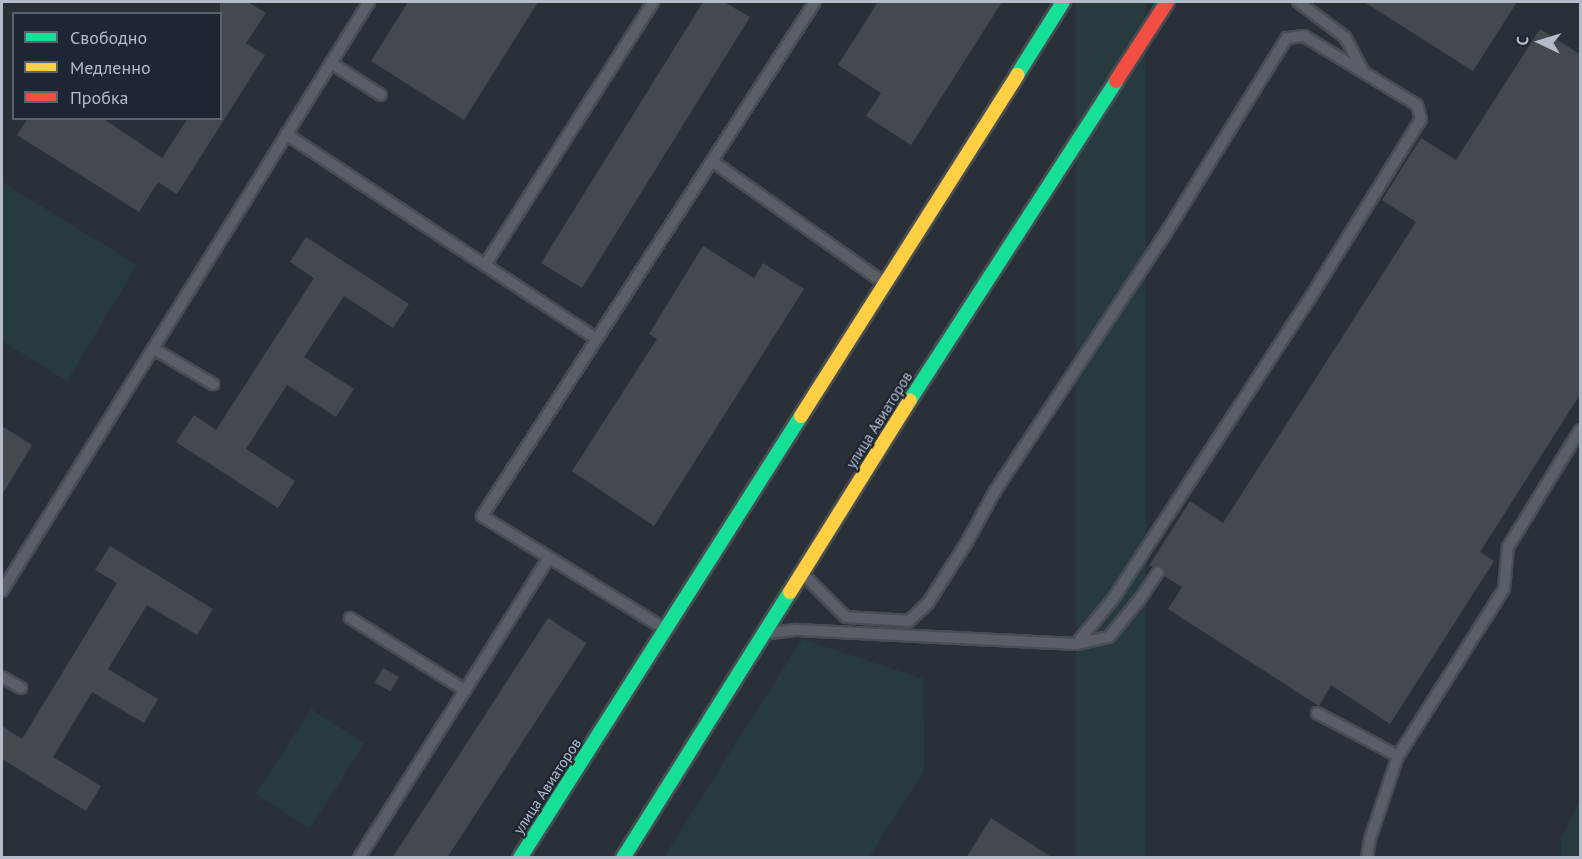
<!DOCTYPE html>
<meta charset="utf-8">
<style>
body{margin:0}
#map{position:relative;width:1582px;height:859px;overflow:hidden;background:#2a3038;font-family:"PT Sans",sans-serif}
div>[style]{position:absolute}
.green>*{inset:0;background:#273a3e;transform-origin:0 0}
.building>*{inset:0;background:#444950;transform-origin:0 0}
.roads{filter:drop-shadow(2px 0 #484c53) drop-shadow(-2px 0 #484c53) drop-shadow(0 2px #484c53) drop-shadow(0 -2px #484c53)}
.lane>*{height:10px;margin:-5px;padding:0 5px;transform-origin:5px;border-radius:5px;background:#5a5e66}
.fast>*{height:14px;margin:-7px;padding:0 7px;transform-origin:7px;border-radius:7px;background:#16e098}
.slow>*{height:14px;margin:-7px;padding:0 7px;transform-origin:7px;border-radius:7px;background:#ffcf43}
.jam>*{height:14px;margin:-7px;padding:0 7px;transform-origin:7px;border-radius:7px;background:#f24e42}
span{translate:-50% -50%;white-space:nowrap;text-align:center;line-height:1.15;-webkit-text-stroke:4.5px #1d2633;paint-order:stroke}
.street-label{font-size:15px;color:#b4bcc9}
.frame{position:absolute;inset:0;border:3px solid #b4bcc9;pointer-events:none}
.legend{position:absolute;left:12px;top:12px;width:210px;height:108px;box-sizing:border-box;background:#1d2633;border:2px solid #59626f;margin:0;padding:8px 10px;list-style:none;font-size:18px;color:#b4bcc9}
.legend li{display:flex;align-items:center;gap:12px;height:30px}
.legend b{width:30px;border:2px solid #59626f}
.north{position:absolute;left:1510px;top:12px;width:60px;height:60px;-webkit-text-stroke:4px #1d2633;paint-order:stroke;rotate:274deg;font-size:16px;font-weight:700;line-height:24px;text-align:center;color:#b4bcc9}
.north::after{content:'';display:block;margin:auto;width:21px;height:27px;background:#b4bcc9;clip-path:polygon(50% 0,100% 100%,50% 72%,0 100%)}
</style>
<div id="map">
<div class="green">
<div style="left:1076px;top:2px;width:70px;height:1013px"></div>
<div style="clip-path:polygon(2px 182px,137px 265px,67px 381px,2px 341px)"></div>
<div style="clip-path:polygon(802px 639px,923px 679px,924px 771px,869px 857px,664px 857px)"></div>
<div style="left:311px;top:709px;width:64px;height:101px;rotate:33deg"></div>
<div style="clip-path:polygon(1580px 801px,1580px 857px,1562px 857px,1561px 838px)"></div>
</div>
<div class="building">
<div style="clip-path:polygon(220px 2px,248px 2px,266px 13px,246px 43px,265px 55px,177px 194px,158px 182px,139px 212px,17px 135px,28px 118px,102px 118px,162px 158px,188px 118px,220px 118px)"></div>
<div style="clip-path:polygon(408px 2px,538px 2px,464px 120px,371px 61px)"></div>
<div style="clip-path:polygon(703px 2px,724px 2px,750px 17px,582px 288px,541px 263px)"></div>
<div style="clip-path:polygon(878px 2px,1002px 2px,911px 145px,866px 116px,881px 93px,838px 65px)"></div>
<div style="clip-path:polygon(1364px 2px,1517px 2px,1473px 71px)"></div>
<div style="clip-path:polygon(1540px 29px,1581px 55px,1581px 393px,1480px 552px,1494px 561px,1390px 724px,1331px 685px,1319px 706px,1168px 609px,1182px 587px,1164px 576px,1165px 569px,1162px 566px,1149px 566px,1190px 501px,1223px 523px,1416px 222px,1382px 200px,1421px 138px,1456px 160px)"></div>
<div style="clip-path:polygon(306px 237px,409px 304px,393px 328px,344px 296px,304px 357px,354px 389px,336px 417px,287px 385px,246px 449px,295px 481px,278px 508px,176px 442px,194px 415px,216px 430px,314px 278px,290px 262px)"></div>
<div style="clip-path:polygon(703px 246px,754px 278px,763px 263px,804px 289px,654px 526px,572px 471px,657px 339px,649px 334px)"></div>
<div style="clip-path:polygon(2px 426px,32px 445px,2px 495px)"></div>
<div style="clip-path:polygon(110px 546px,213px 609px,197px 635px,147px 605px,108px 669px,158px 699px,144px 723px,92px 692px,53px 757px,101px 786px,86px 811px,2px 759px,2px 726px,22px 739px,117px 583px,95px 570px)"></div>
<div style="left:548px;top:618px;width:46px;height:284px;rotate:33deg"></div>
<div style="left:383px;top:668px;width:18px;height:17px;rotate:29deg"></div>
<div style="clip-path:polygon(991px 818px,1053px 858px,966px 858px)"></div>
</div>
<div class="roads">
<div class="lane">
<div style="left:1298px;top:2px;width:59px;rotate:36.7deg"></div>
<div style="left:1345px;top:37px;width:40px;rotate:62deg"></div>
<div style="left:331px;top:63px;width:59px;rotate:32.6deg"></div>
<div style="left:286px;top:134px;width:372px;rotate:33.4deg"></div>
<div style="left:712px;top:161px;width:209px;rotate:35.3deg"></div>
<div style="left:485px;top:265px;width:312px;rotate:-57.4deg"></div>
<div style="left:154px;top:349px;width:69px;rotate:30.7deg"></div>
<div style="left:804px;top:575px;width:59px;rotate:45deg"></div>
<div style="left:846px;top:617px;width:63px;rotate:3.6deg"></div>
<div style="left:909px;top:621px;width:26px;rotate:-43deg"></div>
<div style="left:928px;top:603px;width:72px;rotate:-57.4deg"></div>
<div style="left:967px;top:542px;width:58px;rotate:-61.2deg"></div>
<div style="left:995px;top:491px;width:306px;rotate:-56.5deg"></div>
<div style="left:1164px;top:236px;width:233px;rotate:-58.2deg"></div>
<div style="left:1287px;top:38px;width:17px;rotate:-7deg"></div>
<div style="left:1304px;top:36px;width:132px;rotate:31.4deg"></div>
<div style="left:1417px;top:105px;width:15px;rotate:74deg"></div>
<div style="left:1421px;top:119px;width:211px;rotate:121.8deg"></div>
<div style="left:1310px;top:298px;width:360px;rotate:123.2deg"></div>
<div style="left:1113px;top:599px;width:58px;rotate:129.4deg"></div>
<div style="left:2px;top:591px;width:694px;rotate:-58.07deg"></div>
<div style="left:350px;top:618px;width:136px;rotate:32.1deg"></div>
<div style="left:665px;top:629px;width:215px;rotate:-148.3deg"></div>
<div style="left:482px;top:516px;width:612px;rotate:-57.06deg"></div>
<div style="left:771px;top:633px;width:26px;rotate:-7deg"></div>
<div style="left:797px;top:630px;width:279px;rotate:2.9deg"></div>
<div style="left:1076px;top:644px;width:34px;rotate:-12deg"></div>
<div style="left:1109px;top:637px;width:49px;rotate:-50.8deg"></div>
<div style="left:1140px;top:599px;width:32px;rotate:-56deg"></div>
<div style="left:2px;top:677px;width:22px;rotate:30deg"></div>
<div style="left:1317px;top:713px;width:92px;rotate:28deg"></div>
<div style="left:1398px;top:756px;width:198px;rotate:-57.6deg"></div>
<div style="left:1504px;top:589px;width:42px;rotate:-84.6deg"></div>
<div style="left:1508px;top:547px;width:137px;rotate:-58.4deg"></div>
<div style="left:359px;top:858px;width:354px;rotate:-57.7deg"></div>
<div style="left:1367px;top:858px;width:19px;rotate:-81deg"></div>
<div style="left:1370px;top:839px;width:88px;rotate:-71.4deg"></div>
</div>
<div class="fast">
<div style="left:1017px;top:75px;width:86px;rotate:-57.8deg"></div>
<div style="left:910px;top:400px;width:380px;rotate:-57.1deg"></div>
<div style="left:520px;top:858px;width:524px;rotate:-57.55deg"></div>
<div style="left:623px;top:858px;width:314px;rotate:-57.9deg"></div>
</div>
<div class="slow">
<div style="left:801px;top:416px;width:404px;rotate:-57.6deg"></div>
<div style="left:790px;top:592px;width:226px;rotate:-58deg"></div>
</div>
<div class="jam">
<div style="left:1116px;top:81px;width:94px;rotate:-57.2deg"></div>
</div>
</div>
<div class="street-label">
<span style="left:879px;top:420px;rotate:-58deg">улица Авиаторов</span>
<span style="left:547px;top:786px;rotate:-57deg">улица Авиаторов</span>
</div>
<div class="frame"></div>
<ul class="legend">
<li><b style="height:8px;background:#16e098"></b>Свободно</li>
<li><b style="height:8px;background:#ffcf43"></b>Медленно</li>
<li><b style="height:8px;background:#f24e42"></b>Пробка</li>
</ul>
<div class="north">С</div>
</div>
